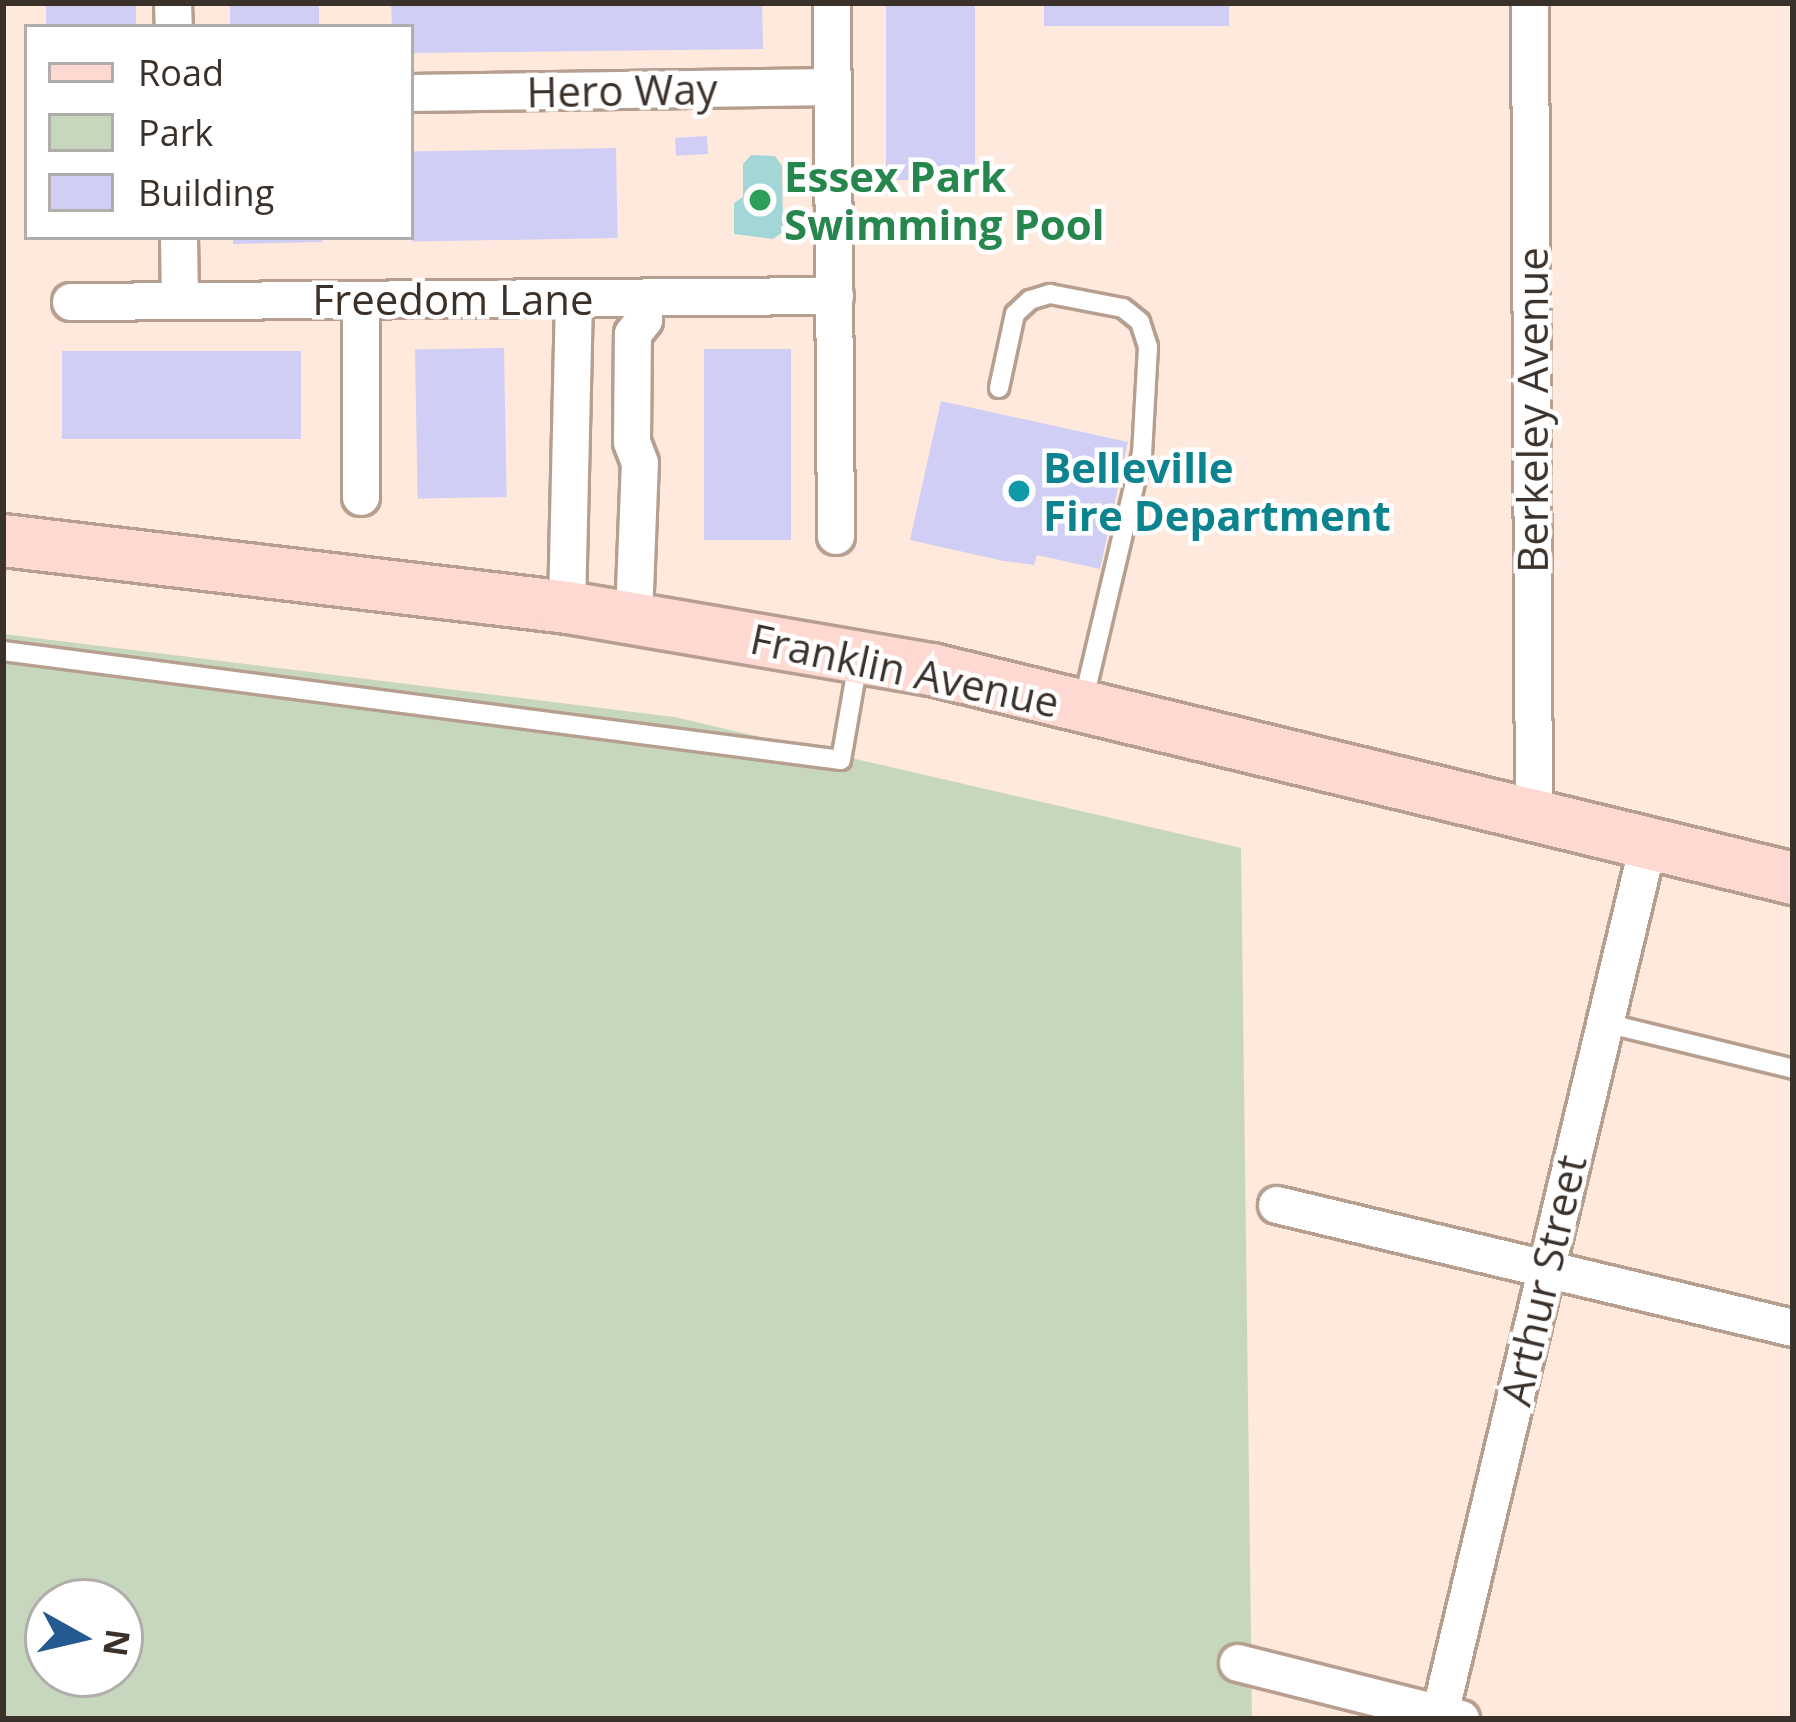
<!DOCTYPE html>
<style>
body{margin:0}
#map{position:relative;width:1796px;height:1722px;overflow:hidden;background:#fee9dc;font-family:"Open Sans",sans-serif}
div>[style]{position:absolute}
.green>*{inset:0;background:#c7d7be}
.water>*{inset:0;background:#a2d6d7}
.building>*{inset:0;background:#d0cef4;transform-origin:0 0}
.roads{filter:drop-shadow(3px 0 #b79f90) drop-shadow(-3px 0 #b79f90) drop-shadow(0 3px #b79f90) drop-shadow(0 -3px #b79f90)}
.service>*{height:18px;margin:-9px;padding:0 9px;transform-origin:9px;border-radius:9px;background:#fff}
.minor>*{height:36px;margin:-18px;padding:0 18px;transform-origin:18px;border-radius:18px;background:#fff}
.secondary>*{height:51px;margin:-25.5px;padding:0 25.5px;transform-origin:25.5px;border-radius:25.5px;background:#fed9d1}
.dots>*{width:33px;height:33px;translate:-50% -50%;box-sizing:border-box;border:6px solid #fff;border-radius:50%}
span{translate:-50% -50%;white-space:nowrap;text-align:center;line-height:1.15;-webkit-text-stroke:9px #fff;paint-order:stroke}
.street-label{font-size:42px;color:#3b312b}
.leisure-label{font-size:42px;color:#27864d;font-weight:700}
.left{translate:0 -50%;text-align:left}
.culture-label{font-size:42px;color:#0d838f;font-weight:700}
.frame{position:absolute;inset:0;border:6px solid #3b312b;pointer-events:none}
.legend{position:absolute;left:24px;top:24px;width:390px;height:216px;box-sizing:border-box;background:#fff;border:3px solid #b1adaa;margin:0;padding:15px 21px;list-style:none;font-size:36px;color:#3b312b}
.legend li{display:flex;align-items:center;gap:24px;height:60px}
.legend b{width:60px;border:3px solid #b1adaa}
.north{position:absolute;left:24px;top:1578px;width:120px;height:120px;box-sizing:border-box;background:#fff;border:3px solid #b1adaa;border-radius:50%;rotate:98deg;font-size:33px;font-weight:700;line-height:48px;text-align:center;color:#3b312b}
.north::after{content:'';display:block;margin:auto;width:42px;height:54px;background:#245992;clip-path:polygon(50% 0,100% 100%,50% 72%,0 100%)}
</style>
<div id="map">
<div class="green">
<div style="clip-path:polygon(evenodd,3px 634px,674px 717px,1241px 848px,1252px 1719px,3px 1719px,3px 634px,48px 1602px,120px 1602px,120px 1674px,48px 1674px,48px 1602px)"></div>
</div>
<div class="water">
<div style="clip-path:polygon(751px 155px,775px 156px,782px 166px,783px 232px,773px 239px,734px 234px,734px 203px,743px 197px,743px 164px)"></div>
</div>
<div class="building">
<div style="left:46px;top:3px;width:90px;height:24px"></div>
<div style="left:230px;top:3px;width:89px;height:24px"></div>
<div style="clip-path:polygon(391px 3px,762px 3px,763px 49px,411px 53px,411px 27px,392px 27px)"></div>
<div style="left:886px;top:3px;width:89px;height:177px"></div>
<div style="left:1044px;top:3px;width:185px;height:23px"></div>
<div style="left:707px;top:136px;width:18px;height:32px;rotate:87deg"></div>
<div style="left:616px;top:148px;width:90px;height:205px;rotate:89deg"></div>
<div style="clip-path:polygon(233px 237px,322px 237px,322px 242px,233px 244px)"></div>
<div style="left:504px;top:348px;width:149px;height:89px;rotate:89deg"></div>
<div style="left:704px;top:349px;width:87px;height:191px"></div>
<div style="left:301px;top:351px;width:88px;height:239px;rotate:90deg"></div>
<div style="clip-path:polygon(941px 401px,1128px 442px,1100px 569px,1037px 555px,1034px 565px,1004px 561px,910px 540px)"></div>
</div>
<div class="roads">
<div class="service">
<div style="left:999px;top:388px;width:76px;rotate:-77.8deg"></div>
<div style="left:1015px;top:314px;width:21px;rotate:-43deg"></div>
<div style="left:1030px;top:300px;width:21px;rotate:-17deg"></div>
<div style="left:1050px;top:294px;width:74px;rotate:10.9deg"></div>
<div style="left:1123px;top:308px;width:22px;rotate:39deg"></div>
<div style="left:1140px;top:322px;width:26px;rotate:72deg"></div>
<div style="left:1148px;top:347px;width:106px;rotate:93.2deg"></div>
<div style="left:1142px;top:453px;width:256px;rotate:103.3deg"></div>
<div style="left:3px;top:651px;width:845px;rotate:7.41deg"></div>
<div style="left:841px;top:760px;width:105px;rotate:-80.1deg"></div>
<div style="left:1605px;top:1023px;width:194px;rotate:13.7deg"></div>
</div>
<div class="minor">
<div style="left:173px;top:3px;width:24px;rotate:88deg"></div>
<div style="left:832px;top:3px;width:533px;rotate:89.57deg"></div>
<div style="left:1530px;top:3px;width:815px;rotate:89.72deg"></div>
<div style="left:411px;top:93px;width:422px;rotate:-0.8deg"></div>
<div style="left:179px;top:237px;width:64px;rotate:89.1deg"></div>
<div style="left:361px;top:300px;width:197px;rotate:90deg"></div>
<div style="left:71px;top:302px;width:764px;rotate:-0.45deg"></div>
<div style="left:567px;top:607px;width:309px;rotate:-88.7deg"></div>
<div style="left:634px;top:617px;width:154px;rotate:-87.8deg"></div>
<div style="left:640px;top:463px;width:22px;rotate:-111deg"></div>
<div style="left:632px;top:442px;width:108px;rotate:-89.5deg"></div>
<div style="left:633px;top:334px;width:18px;rotate:-52deg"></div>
<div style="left:644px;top:320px;width:22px;rotate:-93deg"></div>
<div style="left:1277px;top:1205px;width:530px;rotate:13.41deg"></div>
<div style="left:1238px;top:1663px;width:230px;rotate:14.1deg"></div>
<div style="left:1440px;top:1714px;width:894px;rotate:-76.54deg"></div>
</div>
<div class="secondary">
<div style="left:3px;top:540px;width:568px;rotate:6.77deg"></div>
<div style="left:567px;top:607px;width:369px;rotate:9.7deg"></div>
<div style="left:931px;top:669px;width:887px;rotate:13.63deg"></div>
</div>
</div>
<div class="dots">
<div style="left:760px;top:200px;background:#2e9e5b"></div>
<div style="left:1019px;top:491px;background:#0f9aa8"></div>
</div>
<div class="street-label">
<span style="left:622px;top:90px;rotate:-1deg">Hero Way</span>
<span style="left:453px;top:299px">Freedom Lane</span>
<span style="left:1532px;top:410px;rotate:-90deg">Berkeley Avenue</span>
<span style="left:905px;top:670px;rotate:12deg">Franklin Avenue</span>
<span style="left:1543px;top:1280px;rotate:-77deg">Arthur Street</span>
</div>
<div class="leisure-label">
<span class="left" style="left:784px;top:200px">Essex Park<br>Swimming Pool</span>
</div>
<div class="culture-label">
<span class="left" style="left:1043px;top:491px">Belleville<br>Fire Department</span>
</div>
<div class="frame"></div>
<ul class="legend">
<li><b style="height:15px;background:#fed9d1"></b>Road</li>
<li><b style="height:33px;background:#c7d7be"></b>Park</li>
<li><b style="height:33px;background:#d0cef4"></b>Building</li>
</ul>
<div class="north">N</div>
</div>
